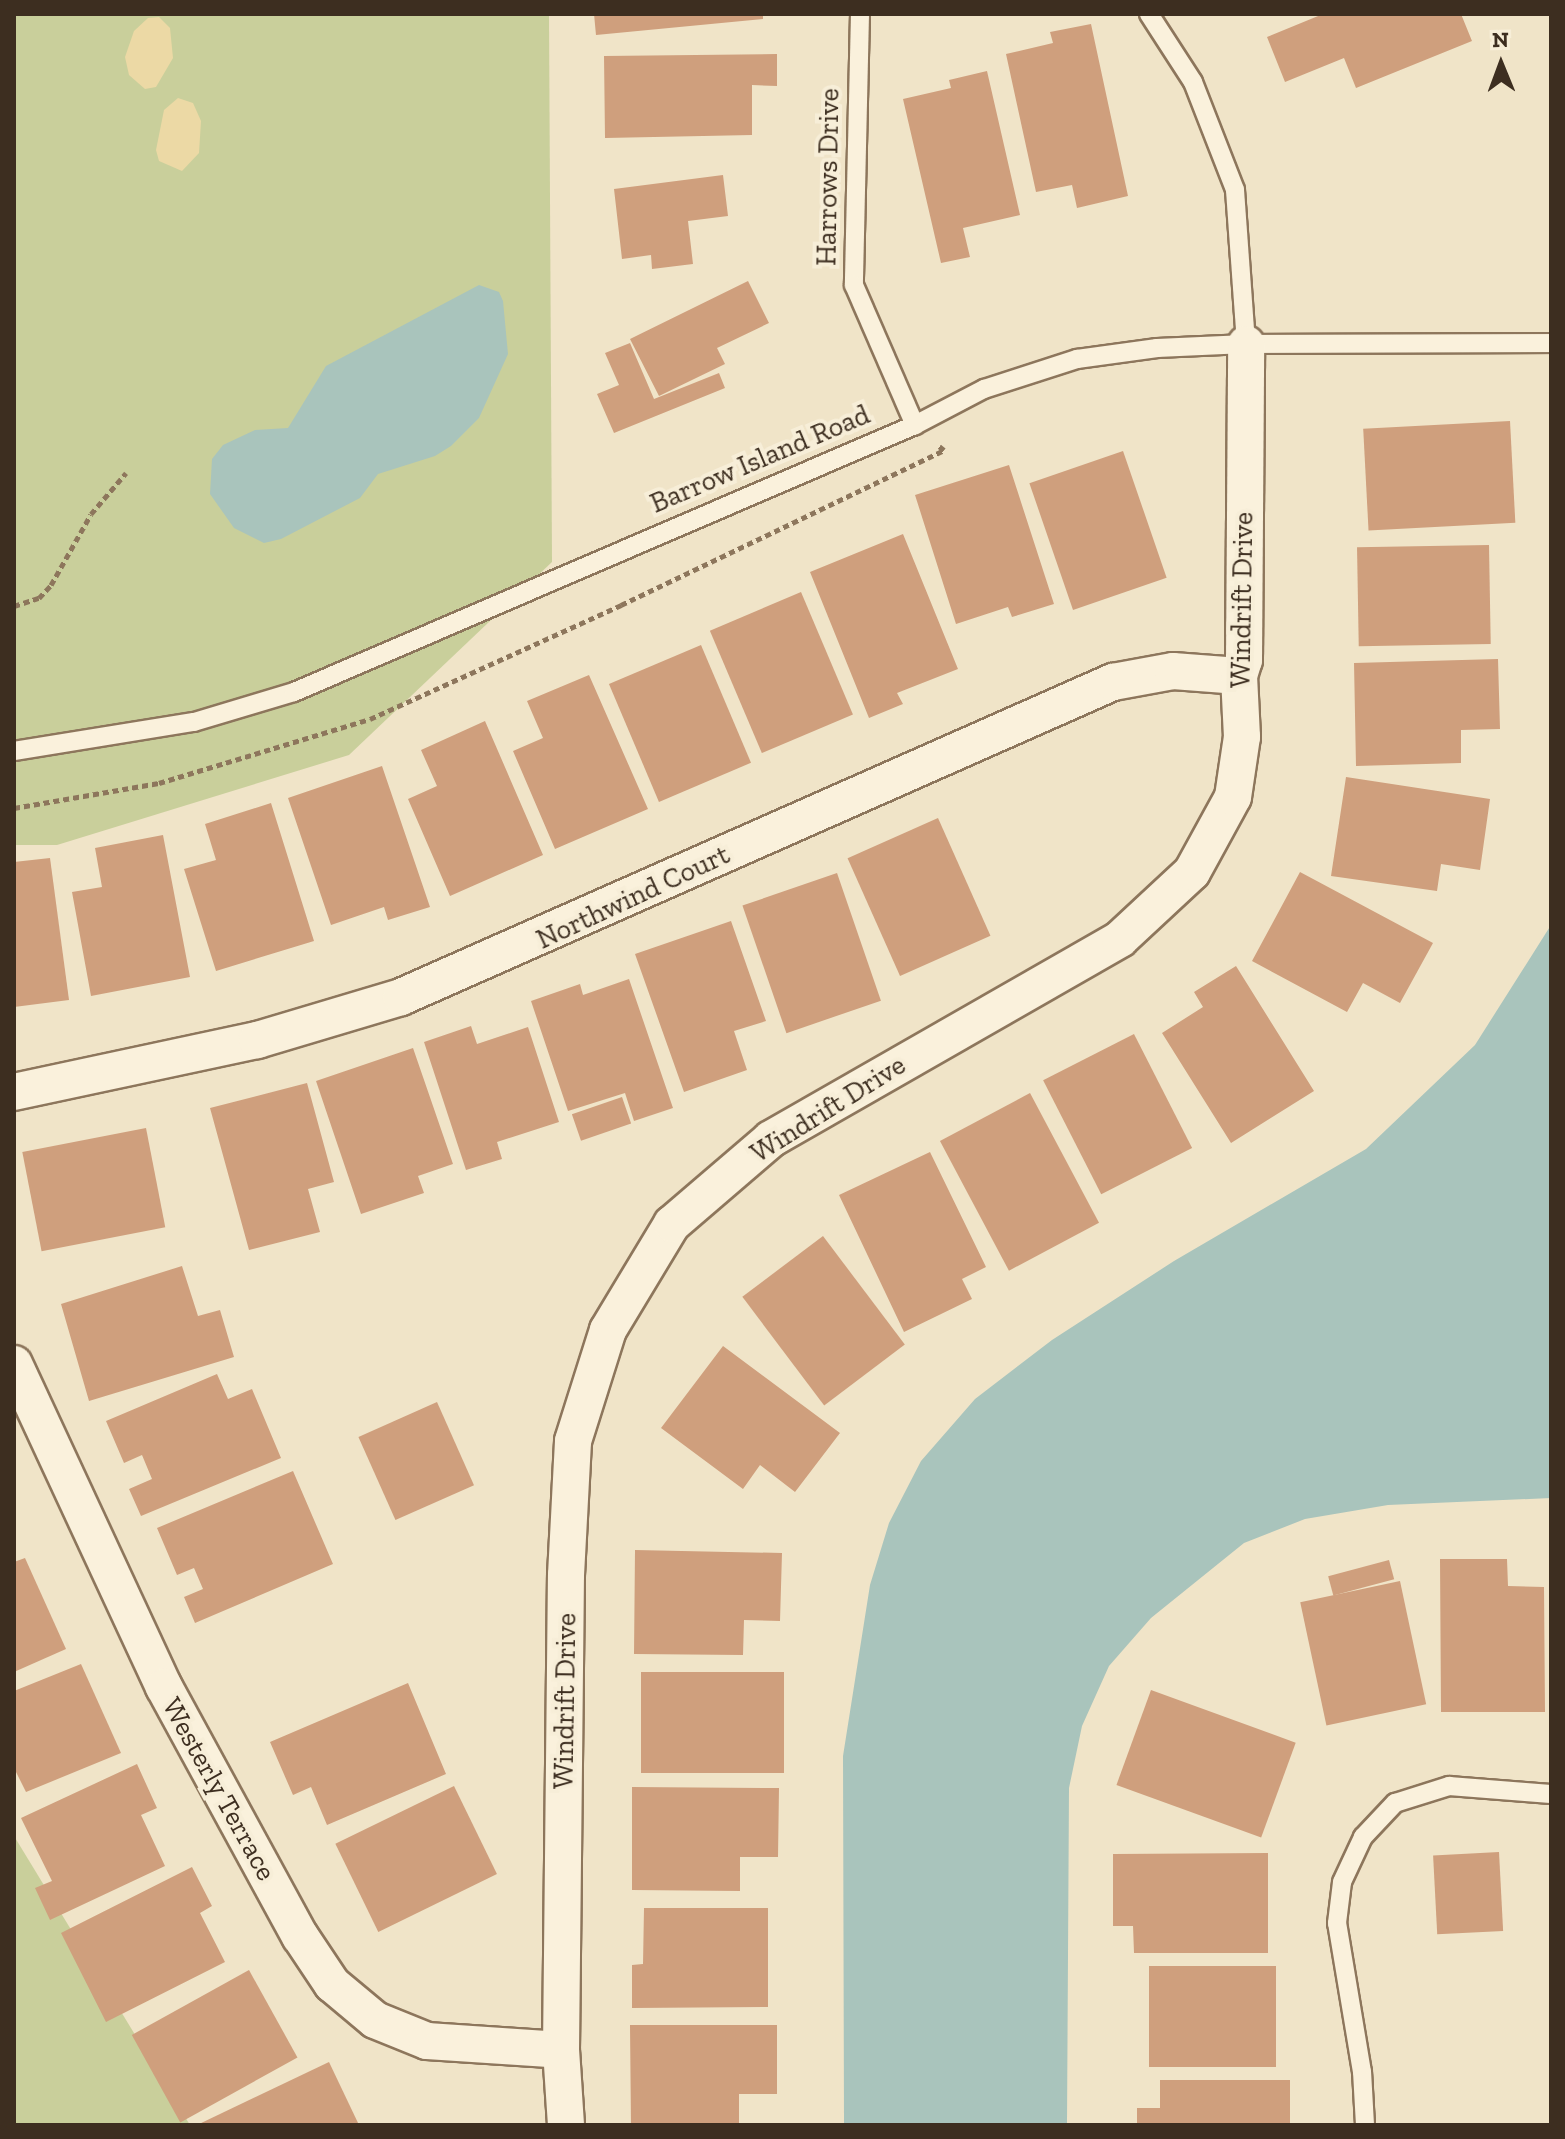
<!DOCTYPE html>
<style>
body{margin:0}
#map{position:relative;width:1565px;height:2139px;overflow:hidden;background:#f0e4c8;font-family:"Zilla Slab",serif}
div>[style]{position:absolute}
.green>*{inset:0;background:#c9cf9b}
.sand>*{inset:0;background:#ecd9a5}
.water>*{inset:0;background:#a9c4bc}
.building>*{inset:0;background:#cf9f7d;transform-origin:0 0}
.path>*{height:5px;margin-top:-2.5px;transform-origin:0;background:repeating-linear-gradient(90deg,#8d765c 0 6px,transparent 0 10px)}
.roads{filter:drop-shadow(2px 0 #8d765c) drop-shadow(-2px 0 #8d765c) drop-shadow(0 2px #8d765c) drop-shadow(0 -2px #8d765c)}
.service>*{height:18px;margin:-9px;padding:0 9px;transform-origin:9px;border-radius:9px;background:#faf1dc}
.minor>*{height:36px;margin:-18px;padding:0 18px;transform-origin:18px;border-radius:18px;background:#faf1dc}
span{translate:-50% -50%;white-space:nowrap;text-align:center;line-height:1.15;-webkit-text-stroke:8px #f7eed8;paint-order:stroke}
.street-label{font-size:28px;color:#3d2e20}
.frame{position:absolute;inset:0;border:16px solid #3d2e20;pointer-events:none}
.north{position:absolute;left:1461px;top:24px;width:80px;height:80px;-webkit-text-stroke:6px #f7eed8;paint-order:stroke;rotate:359deg;font-size:22px;font-weight:700;line-height:32px;text-align:center;color:#3d2e20}
.north::after{content:'';display:block;margin:auto;width:28px;height:36px;background:#3d2e20;clip-path:polygon(50% 0,100% 100%,50% 72%,0 100%)}
</style>
<div id="map">
<div class="green">
<div style="clip-path:polygon(14px 14px,549px 14px,552px 562px,349px 755px,57px 845px,14px 845px)"></div>
<div style="clip-path:polygon(14px 1836px,190px 2125px,14px 2125px)"></div>
</div>
<div class="sand">
<div style="clip-path:polygon(148px 18px,159px 17px,170px 28px,173px 58px,156px 87px,145px 89px,129px 75px,125px 57px,134px 31px)"></div>
<div style="clip-path:polygon(178px 98px,193px 103px,201px 121px,199px 153px,182px 171px,159px 161px,156px 150px,164px 110px)"></div>
</div>
<div class="water">
<div style="clip-path:polygon(479px 285px,499px 292px,503px 301px,508px 354px,479px 418px,451px 446px,435px 456px,378px 474px,360px 498px,281px 539px,264px 543px,234px 528px,210px 494px,212px 459px,223px 445px,255px 430px,288px 428px,326px 366px)"></div>
<div style="clip-path:polygon(1551px 925px,1551px 1498px,1388px 1505px,1305px 1519px,1244px 1543px,1151px 1618px,1109px 1666px,1082px 1726px,1069px 1788px,1067px 2125px,844px 2125px,843px 1756px,870px 1585px,889px 1523px,921px 1461px,975px 1399px,1052px 1340px,1174px 1261px,1366px 1149px,1475px 1045px)"></div>
</div>
<div class="building">
<div style="clip-path:polygon(594px 14px,763px 14px,763px 19px,596px 35px)"></div>
<div style="clip-path:polygon(1323px 14px,1461px 14px,1472px 41px,1356px 88px,1344px 58px,1285px 82px,1267px 37px)"></div>
<div style="clip-path:polygon(1091px 24px,1128px 196px,1077px 208px,1072px 185px,1036px 192px,1006px 54px,1053px 43px,1050px 32px)"></div>
<div style="clip-path:polygon(777px 54px,777px 86px,752px 85px,752px 135px,605px 138px,604px 56px)"></div>
<div style="clip-path:polygon(987px 71px,1020px 215px,963px 228px,970px 257px,941px 263px,903px 99px,951px 88px,949px 80px)"></div>
<div style="clip-path:polygon(723px 175px,728px 216px,688px 221px,693px 264px,652px 269px,651px 255px,622px 259px,614px 189px)"></div>
<div style="clip-path:polygon(748px 281px,769px 323px,717px 348px,725px 364px,659px 396px,630px 339px)"></div>
<div style="clip-path:polygon(630px 343px,654px 399px,719px 373px,725px 388px,614px 433px,597px 394px,619px 385px,605px 353px)"></div>
<div style="left:1510px;top:421px;width:102px;height:147px;rotate:87deg"></div>
<div style="left:1123px;top:451px;width:134px;height:99px;rotate:71deg"></div>
<div style="clip-path:polygon(1009px 465px,1054px 604px,1012px 617px,1008px 607px,956px 624px,915px 495px)"></div>
<div style="clip-path:polygon(903px 534px,958px 669px,897px 693px,903px 704px,869px 718px,810px 572px)"></div>
<div style="left:1489px;top:545px;width:99px;height:132px;rotate:89deg"></div>
<div style="left:801px;top:592px;width:133px;height:99px;rotate:67deg"></div>
<div style="left:701px;top:645px;width:128px;height:100px;rotate:67deg"></div>
<div style="clip-path:polygon(1498px 659px,1500px 729px,1461px 730px,1461px 763px,1356px 766px,1354px 663px)"></div>
<div style="clip-path:polygon(589px 675px,648px 809px,555px 849px,513px 751px,543px 738px,527px 701px)"></div>
<div style="clip-path:polygon(485px 721px,543px 855px,450px 896px,408px 799px,437px 786px,421px 750px)"></div>
<div style="clip-path:polygon(382px 766px,430px 907px,388px 920px,384px 907px,331px 925px,288px 798px)"></div>
<div style="clip-path:polygon(1346px 777px,1490px 799px,1480px 870px,1441px 864px,1437px 891px,1331px 876px)"></div>
<div style="clip-path:polygon(271px 803px,314px 941px,216px 971px,184px 869px,216px 860px,205px 824px)"></div>
<div style="left:938px;top:818px;width:129px;height:99px;rotate:66deg"></div>
<div style="clip-path:polygon(163px 835px,190px 977px,91px 996px,72px 892px,102px 887px,95px 848px)"></div>
<div style="clip-path:polygon(50px 858px,69px 1000px,14px 1007px,14px 862px)"></div>
<div style="clip-path:polygon(1300px 872px,1433px 943px,1400px 1003px,1363px 983px,1347px 1012px,1252px 961px)"></div>
<div style="left:837px;top:873px;width:135px;height:100px;rotate:71deg"></div>
<div style="clip-path:polygon(731px 921px,766px 1021px,734px 1031px,747px 1070px,684px 1092px,635px 954px)"></div>
<div style="clip-path:polygon(1236px 966px,1314px 1091px,1231px 1143px,1162px 1033px,1203px 1007px,1194px 992px)"></div>
<div style="clip-path:polygon(629px 979px,673px 1108px,634px 1121px,625px 1093px,568px 1111px,531px 1001px,580px 984px,583px 995px)"></div>
<div style="clip-path:polygon(471px 1026px,477px 1044px,528px 1027px,559px 1122px,497px 1142px,502px 1159px,466px 1170px,424px 1042px)"></div>
<div style="left:1134px;top:1034px;width:128px;height:102px;rotate:63deg"></div>
<div style="clip-path:polygon(413px 1048px,453px 1164px,418px 1176px,424px 1193px,361px 1214px,316px 1081px)"></div>
<div style="clip-path:polygon(307px 1083px,334px 1182px,308px 1189px,320px 1232px,249px 1250px,210px 1108px)"></div>
<div style="left:1030px;top:1093px;width:147px;height:102px;rotate:62deg"></div>
<div style="left:622px;top:1097px;width:28px;height:53px;rotate:71deg"></div>
<div style="left:146px;top:1128px;width:101px;height:126px;rotate:79deg"></div>
<div style="clip-path:polygon(930px 1152px,986px 1267px,962px 1279px,972px 1299px,904px 1332px,839px 1195px)"></div>
<div style="left:823px;top:1236px;width:136px;height:101px;rotate:53deg"></div>
<div style="clip-path:polygon(182px 1266px,198px 1316px,220px 1310px,234px 1357px,89px 1401px,61px 1304px)"></div>
<div style="clip-path:polygon(723px 1346px,840px 1433px,795px 1492px,760px 1465px,743px 1489px,661px 1428px)"></div>
<div style="clip-path:polygon(217px 1374px,228px 1399px,252px 1389px,281px 1458px,141px 1516px,129px 1489px,152px 1479px,142px 1455px,124px 1463px,106px 1421px)"></div>
<div style="left:437px;top:1402px;width:91px;height:86px;rotate:66deg"></div>
<div style="clip-path:polygon(293px 1471px,333px 1564px,195px 1623px,184px 1597px,203px 1589px,194px 1568px,177px 1575px,157px 1528px)"></div>
<div style="clip-path:polygon(635px 1550px,782px 1553px,780px 1621px,744px 1620px,743px 1655px,634px 1654px)"></div>
<div style="clip-path:polygon(25px 1558px,66px 1649px,14px 1672px,14px 1562px)"></div>
<div style="clip-path:polygon(1440px 1559px,1507px 1559px,1508px 1586px,1544px 1587px,1545px 1712px,1441px 1712px)"></div>
<div style="left:1389px;top:1560px;width:20px;height:63px;rotate:75deg"></div>
<div style="left:1400px;top:1581px;width:126px;height:102px;rotate:78deg"></div>
<div style="clip-path:polygon(81px 1664px,121px 1753px,26px 1792px,14px 1768px,14px 1691px)"></div>
<div style="left:641px;top:1672px;width:143px;height:101px"></div>
<div style="clip-path:polygon(408px 1683px,446px 1774px,327px 1825px,311px 1787px,293px 1795px,270px 1742px)"></div>
<div style="left:1151px;top:1690px;width:154px;height:101px;rotate:20deg"></div>
<div style="clip-path:polygon(137px 1764px,157px 1808px,141px 1815px,165px 1866px,50px 1920px,35px 1888px,52px 1881px,21px 1818px)"></div>
<div style="left:454px;top:1786px;width:98px;height:132px;rotate:64deg"></div>
<div style="clip-path:polygon(632px 1787px,779px 1788px,778px 1857px,740px 1857px,740px 1891px,632px 1890px)"></div>
<div style="left:1499px;top:1852px;width:79px;height:66px;rotate:87deg"></div>
<div style="clip-path:polygon(1268px 1853px,1268px 1953px,1134px 1953px,1133px 1926px,1113px 1926px,1113px 1854px)"></div>
<div style="clip-path:polygon(192px 1867px,212px 1906px,200px 1913px,225px 1962px,106px 2022px,61px 1933px)"></div>
<div style="clip-path:polygon(644px 1908px,768px 1908px,768px 2007px,632px 2008px,632px 1965px,643px 1964px)"></div>
<div style="left:1149px;top:1966px;width:127px;height:101px"></div>
<div style="left:249px;top:1970px;width:100px;height:134px;rotate:61deg"></div>
<div style="clip-path:polygon(630px 2025px,777px 2025px,777px 2094px,739px 2094px,739px 2125px,631px 2125px)"></div>
<div style="clip-path:polygon(329px 2062px,359px 2125px,197px 2125px)"></div>
<div style="clip-path:polygon(1160px 2080px,1290px 2080px,1290px 2125px,1137px 2125px,1137px 2108px,1160px 2108px)"></div>
</div>
<div class="path">
<div style="left:14px;top:606px;width:26px;rotate:-18deg"></div>
<div style="left:39px;top:598px;width:18px;rotate:-47deg"></div>
<div style="left:51px;top:585px;width:81px;rotate:-60.6deg"></div>
<div style="left:91px;top:514px;width:54px;rotate:-49.5deg"></div>
<div style="left:14px;top:808px;width:147px;rotate:-9.8deg"></div>
<div style="left:159px;top:783px;width:220px;rotate:-16.9deg"></div>
<div style="left:370px;top:719px;width:276px;rotate:-24.4deg"></div>
<div style="left:621px;top:605px;width:358px;rotate:-25.6deg"></div>
<div style="left:944px;top:450px;width:6px;rotate:-141deg"></div>
</div>
<div class="roads">
<div class="service">
<div style="left:860px;top:14px;width:271px;rotate:91.3deg"></div>
<div style="left:854px;top:285px;width:153px;rotate:66.5deg"></div>
<div style="left:1149px;top:14px;width:81px;rotate:57.1deg"></div>
<div style="left:1193px;top:82px;width:116px;rotate:68.7deg"></div>
<div style="left:1235px;top:190px;width:154px;rotate:85.9deg"></div>
<div style="left:14px;top:751px;width:182px;rotate:-9.2deg"></div>
<div style="left:194px;top:722px;width:104px;rotate:-16.7deg"></div>
<div style="left:294px;top:692px;width:676px;rotate:-23.27deg"></div>
<div style="left:915px;top:425px;width:78px;rotate:-27.6deg"></div>
<div style="left:984px;top:389px;width:98px;rotate:-17.9deg"></div>
<div style="left:1077px;top:359px;width:81px;rotate:-7.8deg"></div>
<div style="left:1157px;top:348px;width:89px;rotate:-2.6deg"></div>
<div style="left:1246px;top:344px;width:305px;rotate:-0.2deg"></div>
<div style="left:1365px;top:2125px;width:53px;rotate:-93.2deg"></div>
<div style="left:1362px;top:2072px;width:151px;rotate:-99.5deg"></div>
<div style="left:1337px;top:1923px;width:41px;rotate:-83deg"></div>
<div style="left:1342px;top:1882px;width:50px;rotate:-65deg"></div>
<div style="left:1363px;top:1837px;width:47px;rotate:-46.7deg"></div>
<div style="left:1395px;top:1803px;width:57px;rotate:-17.5deg"></div>
<div style="left:1449px;top:1786px;width:102px;rotate:4.5deg"></div>
</div>
<div class="minor">
<div style="left:14px;top:1092px;width:249px;rotate:-12.1deg"></div>
<div style="left:257px;top:1040px;width:150px;rotate:-16.6deg"></div>
<div style="left:401px;top:997px;width:779px;rotate:-23.87deg"></div>
<div style="left:1113px;top:682px;width:61px;rotate:-10.4deg"></div>
<div style="left:1173px;top:671px;width:66px;rotate:4.3deg"></div>
<div style="left:14px;top:1364px;width:356px;rotate:65.1deg"></div>
<div style="left:164px;top:1687px;width:284px;rotate:61.4deg"></div>
<div style="left:300px;top:1936px;width:58px;rotate:56.3deg"></div>
<div style="left:332px;top:1984px;width:56px;rotate:39.9deg"></div>
<div style="left:375px;top:2020px;width:56px;rotate:22deg"></div>
<div style="left:427px;top:2041px;width:134px;rotate:3.8deg"></div>
<div style="left:566px;top:2125px;width:75px;rotate:-93.8deg"></div>
<div style="left:561px;top:2050px;width:475px;rotate:-89.4deg"></div>
<div style="left:566px;top:1575px;width:134px;rotate:-87deg"></div>
<div style="left:573px;top:1441px;width:116px;rotate:-72.5deg"></div>
<div style="left:608px;top:1330px;width:124px;rotate:-58.9deg"></div>
<div style="left:672px;top:1224px;width:130px;rotate:-40.6deg"></div>
<div style="left:771px;top:1139px;width:402px;rotate:-29.8deg"></div>
<div style="left:1120px;top:939px;width:98px;rotate:-42.9deg"></div>
<div style="left:1192px;top:872px;width:85px;rotate:-61.3deg"></div>
<div style="left:1233px;top:797px;width:61px;rotate:-81.5deg"></div>
<div style="left:1242px;top:737px;width:61px;rotate:-92.8deg"></div>
<div style="left:1239px;top:676px;width:17px;rotate:-73deg"></div>
<div style="left:1244px;top:660px;width:316px;rotate:-89.6deg"></div>
</div>
</div>
<div class="street-label">
<span style="left:828px;top:177px;rotate:-89deg">Harrows Drive</span>
<span style="left:760px;top:459px;rotate:-23deg">Barrow Island Road</span>
<span style="left:1242px;top:600px;rotate:-89deg">Windrift Drive</span>
<span style="left:633px;top:897px;rotate:-25deg">Northwind Court</span>
<span style="left:828px;top:1109px;rotate:-32deg">Windrift Drive</span>
<span style="left:565px;top:1701px;rotate:-89deg">Windrift Drive</span>
<span style="left:219px;top:1789px;rotate:61deg">Westerly Terrace</span>
</div>
<div class="frame"></div>
<div class="north">N</div>
</div>
